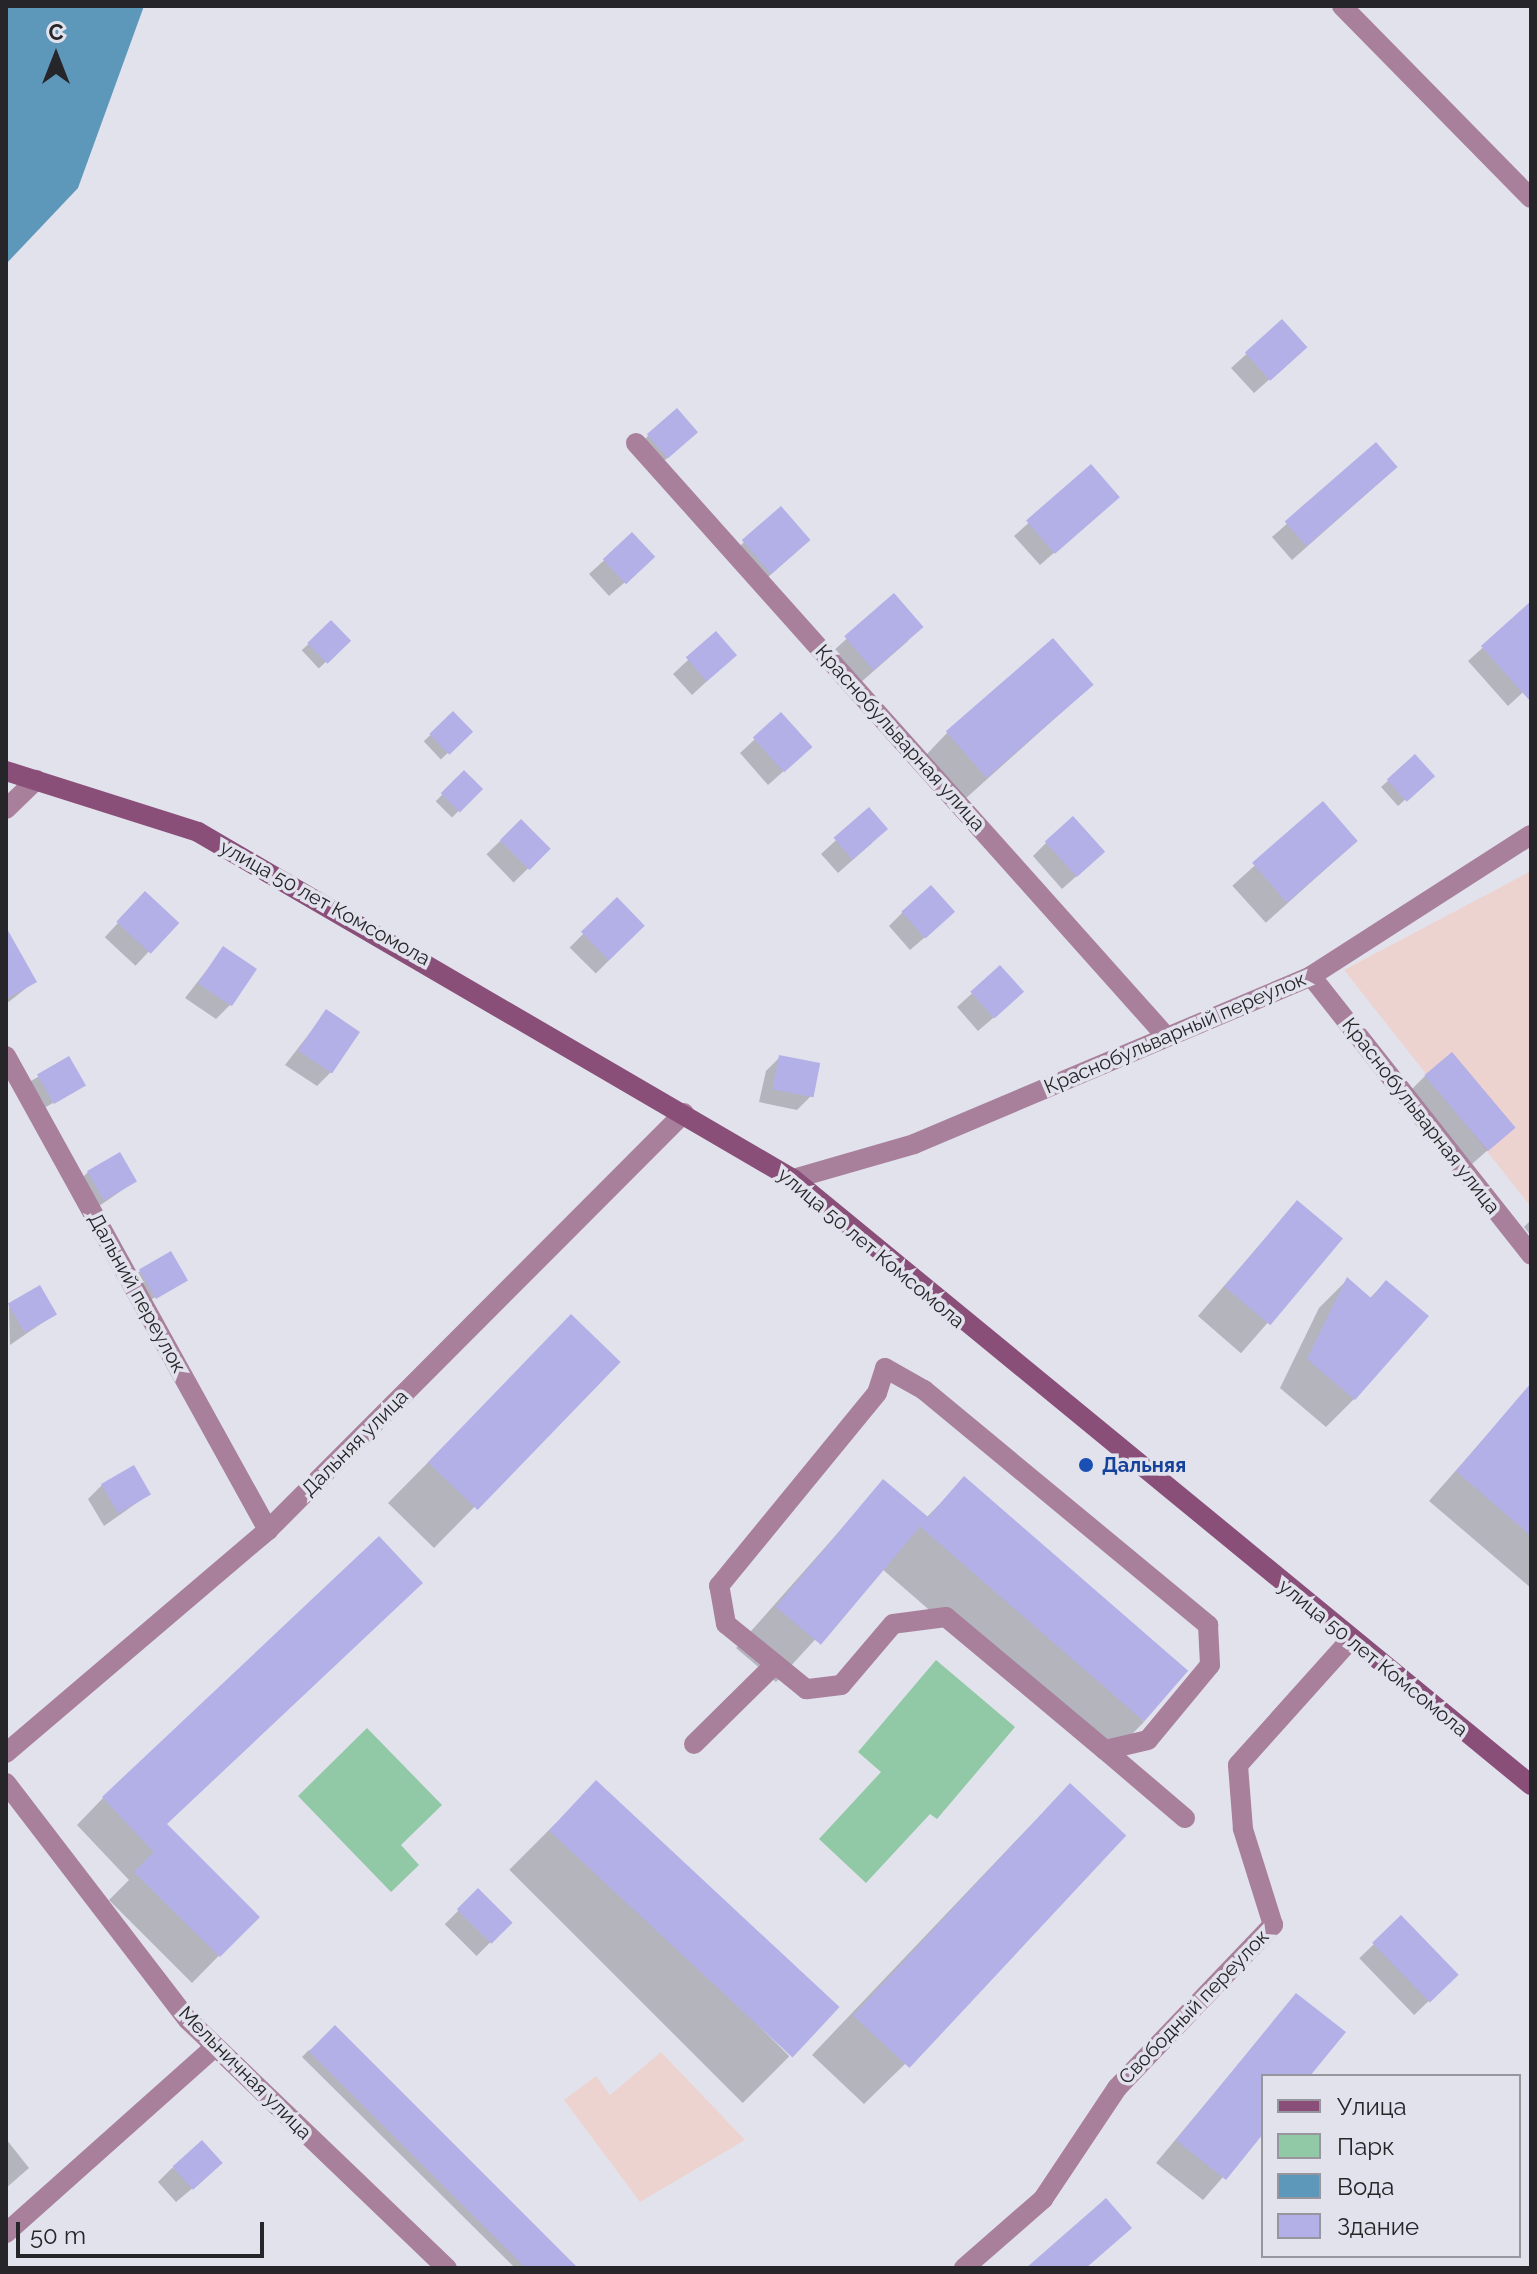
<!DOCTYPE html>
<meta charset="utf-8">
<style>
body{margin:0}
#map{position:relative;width:1537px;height:2274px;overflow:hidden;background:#e2e2ed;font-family:Raleway,sans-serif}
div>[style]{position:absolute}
.industrial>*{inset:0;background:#edd3cf}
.green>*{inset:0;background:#91c8a6}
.water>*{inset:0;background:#5d98ba}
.shadow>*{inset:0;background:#0003;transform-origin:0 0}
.building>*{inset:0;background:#b3b0e8;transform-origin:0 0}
.street>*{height:20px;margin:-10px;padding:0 10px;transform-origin:10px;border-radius:10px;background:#a8809c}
.secondary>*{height:20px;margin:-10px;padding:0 10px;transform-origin:10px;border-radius:10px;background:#894f79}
.dots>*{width:22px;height:22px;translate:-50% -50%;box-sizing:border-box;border:4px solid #e2e2ed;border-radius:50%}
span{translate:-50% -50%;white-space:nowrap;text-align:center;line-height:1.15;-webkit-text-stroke:7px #e2e2ed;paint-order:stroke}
.street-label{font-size:20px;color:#262529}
.transit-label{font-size:20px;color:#164399;font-weight:700}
.left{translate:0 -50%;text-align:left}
.frame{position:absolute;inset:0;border:8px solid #262529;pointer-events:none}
.legend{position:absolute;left:1261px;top:2074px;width:260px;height:184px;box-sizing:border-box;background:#e2e2ed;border:2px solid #97969f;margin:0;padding:10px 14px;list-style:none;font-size:24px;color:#262529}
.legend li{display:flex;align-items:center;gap:16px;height:40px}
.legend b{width:40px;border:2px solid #97969f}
.north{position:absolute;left:16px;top:16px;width:80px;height:80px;-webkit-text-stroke:6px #e2e2ed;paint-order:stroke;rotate:0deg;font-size:22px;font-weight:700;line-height:32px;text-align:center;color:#262529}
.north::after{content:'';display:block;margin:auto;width:28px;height:36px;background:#262529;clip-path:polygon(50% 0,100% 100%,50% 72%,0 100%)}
.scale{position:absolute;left:16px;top:2222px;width:248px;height:36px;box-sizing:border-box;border:4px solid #262529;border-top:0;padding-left:10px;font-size:24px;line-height:28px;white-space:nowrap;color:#262529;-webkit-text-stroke:6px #e2e2ed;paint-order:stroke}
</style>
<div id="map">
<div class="industrial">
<div style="clip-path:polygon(1531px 871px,1531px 1207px,1344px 970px)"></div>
<div style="clip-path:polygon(661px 2052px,745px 2140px,640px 2202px,564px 2100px,596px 2076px,610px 2095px)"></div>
</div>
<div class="green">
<div style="clip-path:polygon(936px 1660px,1015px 1727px,937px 1819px,930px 1814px,866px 1883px,819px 1839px,881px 1772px,858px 1752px)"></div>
<div style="clip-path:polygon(367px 1728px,442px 1805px,401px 1845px,419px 1865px,391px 1892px,298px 1796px)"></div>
</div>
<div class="water">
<div style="clip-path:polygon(6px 6px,144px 6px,78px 188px,6px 264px)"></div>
</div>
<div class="shadow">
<div style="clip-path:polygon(1282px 322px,1290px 361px,1254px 393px,1231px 368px)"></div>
<div style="clip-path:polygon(696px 432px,653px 471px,634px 450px,648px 436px)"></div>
<div style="clip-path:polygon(1376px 445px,1381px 481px,1292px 560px,1272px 537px)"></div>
<div style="clip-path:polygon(1091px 467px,1103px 510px,1040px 565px,1014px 536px)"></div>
<div style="clip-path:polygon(632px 535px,638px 571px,609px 596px,589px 574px)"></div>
<div style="clip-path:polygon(744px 542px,794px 554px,757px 587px,730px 556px)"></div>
<div style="clip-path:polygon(894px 596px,908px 641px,860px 683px,832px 652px)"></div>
<div style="clip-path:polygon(1531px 604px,1531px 685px,1508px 706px,1468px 661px)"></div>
<div style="left:331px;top:623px;width:25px;height:40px;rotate:47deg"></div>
<div style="clip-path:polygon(716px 634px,720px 669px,692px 695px,673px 674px)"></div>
<div style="clip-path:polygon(1092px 685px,965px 799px,926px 755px,947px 733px)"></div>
<div style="left:453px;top:714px;width:25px;height:40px;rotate:47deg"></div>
<div style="clip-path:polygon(781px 715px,795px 761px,768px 785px,740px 753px)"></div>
<div style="clip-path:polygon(1415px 757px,1425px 782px,1398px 806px,1381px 787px)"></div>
<div style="left:464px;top:773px;width:23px;height:40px;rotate:45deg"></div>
<div style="left:1323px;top:804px;width:50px;height:122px;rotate:48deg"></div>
<div style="clip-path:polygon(869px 810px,872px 843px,838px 873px,821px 854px)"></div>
<div style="left:521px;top:821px;width:39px;height:48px;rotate:46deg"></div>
<div style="clip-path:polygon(1047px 842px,1088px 866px,1062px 889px,1033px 856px)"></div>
<div style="left:145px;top:894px;width:42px;height:59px;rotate:43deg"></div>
<div style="left:617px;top:900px;width:37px;height:67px;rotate:45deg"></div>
<div style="clip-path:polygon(903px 912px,938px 926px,910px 950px,889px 926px)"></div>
<div style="clip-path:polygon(224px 948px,230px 1005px,216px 1019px,185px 998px)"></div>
<div style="clip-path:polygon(6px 962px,34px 982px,6px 1004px)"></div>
<div style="clip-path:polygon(1000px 968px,1007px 1006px,978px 1031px,957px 1007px)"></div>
<div style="clip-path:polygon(326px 1012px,331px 1072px,317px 1086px,285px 1065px)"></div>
<div style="clip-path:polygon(780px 1057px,811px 1096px,797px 1110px,759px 1102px,766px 1071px)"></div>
<div style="left:69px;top:1059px;width:30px;height:55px;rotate:60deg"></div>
<div style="clip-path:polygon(1425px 1076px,1513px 1128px,1472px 1164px,1411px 1090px)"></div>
<div style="clip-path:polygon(88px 1172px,134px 1182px,89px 1213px,74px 1186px)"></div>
<div style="left:1297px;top:1202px;width:57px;height:151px;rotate:41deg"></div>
<div style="clip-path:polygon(1531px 1220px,1531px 1236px,1524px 1227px)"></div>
<div style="left:170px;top:1254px;width:30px;height:54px;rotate:60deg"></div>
<div style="clip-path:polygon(1347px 1280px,1369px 1299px,1386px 1282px,1354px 1399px,1326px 1427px,1280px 1388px,1319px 1308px)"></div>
<div style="clip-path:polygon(9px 1304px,55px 1314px,10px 1345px)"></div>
<div style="clip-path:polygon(531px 1358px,617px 1362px,434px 1548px,388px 1503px)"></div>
<div style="clip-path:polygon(1531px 1385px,1531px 1588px,1429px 1501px)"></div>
<div style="clip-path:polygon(964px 1479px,1144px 1722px,1104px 1762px,881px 1568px,776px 1682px,736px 1648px,883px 1482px,926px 1518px)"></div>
<div style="clip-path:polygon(102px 1485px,148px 1495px,104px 1526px,88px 1499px)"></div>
<div style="clip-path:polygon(103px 1798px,165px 1825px,257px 1917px,192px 1983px,109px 1900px,129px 1880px,77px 1825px)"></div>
<div style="left:556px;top:1823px;width:330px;height:66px;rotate:45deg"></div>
<div style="clip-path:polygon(1030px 1826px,905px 2064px,864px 2104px,812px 2055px)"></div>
<div style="left:478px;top:1891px;width:45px;height:47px;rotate:45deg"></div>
<div style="left:1401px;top:1918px;width:79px;height:58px;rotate:46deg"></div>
<div style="clip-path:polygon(1296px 1995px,1308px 2076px,1263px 2076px,1263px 2131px,1203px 2200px,1156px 2163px)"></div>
<div style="clip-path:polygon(309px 2050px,577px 2268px,515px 2268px,302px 2057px)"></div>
<div style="clip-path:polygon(6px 2139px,29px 2168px,6px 2188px)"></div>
<div style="clip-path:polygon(172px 2168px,206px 2177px,176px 2202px,158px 2182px)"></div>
</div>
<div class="building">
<div style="left:1282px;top:319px;width:38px;height:50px;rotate:48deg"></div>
<div style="left:677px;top:408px;width:32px;height:40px;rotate:49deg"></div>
<div style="left:1376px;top:442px;width:33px;height:121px;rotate:49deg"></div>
<div style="left:1091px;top:464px;width:44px;height:86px;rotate:49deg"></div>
<div style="left:781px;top:506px;width:45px;height:52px;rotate:49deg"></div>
<div style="left:632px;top:532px;width:34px;height:40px;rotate:47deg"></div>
<div style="left:894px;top:593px;width:45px;height:66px;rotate:49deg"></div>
<div style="clip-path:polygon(1531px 601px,1531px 702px,1481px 646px)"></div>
<div style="left:331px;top:620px;width:29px;height:33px;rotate:46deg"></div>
<div style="left:716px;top:631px;width:32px;height:40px;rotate:49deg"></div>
<div style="left:1053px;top:638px;width:62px;height:142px;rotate:49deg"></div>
<div style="left:453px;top:711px;width:29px;height:33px;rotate:46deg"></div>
<div style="left:781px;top:712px;width:47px;height:38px;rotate:48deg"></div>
<div style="left:1415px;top:754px;width:30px;height:38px;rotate:48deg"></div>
<div style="left:464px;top:770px;width:27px;height:33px;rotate:45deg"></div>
<div style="left:1323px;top:801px;width:53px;height:94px;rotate:49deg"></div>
<div style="left:869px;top:807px;width:29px;height:47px;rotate:49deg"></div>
<div style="left:1073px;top:816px;width:48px;height:38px;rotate:48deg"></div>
<div style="left:521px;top:819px;width:42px;height:30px;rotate:45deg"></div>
<div style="left:931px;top:885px;width:36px;height:40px;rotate:48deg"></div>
<div style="left:145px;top:891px;width:47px;height:42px;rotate:43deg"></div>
<div style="left:617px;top:897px;width:40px;height:50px;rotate:46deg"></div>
<div style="clip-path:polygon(6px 927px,37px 982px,6px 999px)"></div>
<div style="left:223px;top:946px;width:41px;height:45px;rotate:34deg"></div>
<div style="left:1000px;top:965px;width:36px;height:40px;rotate:48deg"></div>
<div style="left:326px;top:1009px;width:41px;height:50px;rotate:34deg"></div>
<div style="left:1452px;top:1052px;width:99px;height:36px;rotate:50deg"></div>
<div style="left:779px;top:1055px;width:42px;height:35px;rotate:11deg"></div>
<div style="left:69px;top:1056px;width:34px;height:37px;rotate:60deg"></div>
<div style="left:120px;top:1152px;width:34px;height:38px;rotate:60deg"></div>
<div style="left:1297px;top:1200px;width:60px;height:113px;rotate:40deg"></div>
<div style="left:171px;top:1251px;width:34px;height:37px;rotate:60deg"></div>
<div style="clip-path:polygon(1347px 1277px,1371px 1298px,1386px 1280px,1429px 1316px,1355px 1400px,1307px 1359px)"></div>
<div style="left:40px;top:1285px;width:34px;height:37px;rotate:60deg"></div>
<div style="left:571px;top:1314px;width:69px;height:206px;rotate:44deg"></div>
<div style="clip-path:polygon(1531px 1383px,1531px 1536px,1456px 1471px)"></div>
<div style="left:134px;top:1465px;width:34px;height:38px;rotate:60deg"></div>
<div style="left:964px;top:1476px;width:297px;height:67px;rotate:41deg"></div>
<div style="left:883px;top:1479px;width:59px;height:167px;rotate:40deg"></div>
<div style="clip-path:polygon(379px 1536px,423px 1583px,167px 1824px,260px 1917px,220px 1957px,134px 1872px,154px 1852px,102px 1797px)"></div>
<div style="left:596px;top:1780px;width:333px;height:69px;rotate:43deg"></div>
<div style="left:1070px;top:1783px;width:77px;height:318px;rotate:43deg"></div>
<div style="left:478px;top:1888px;width:49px;height:30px;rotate:45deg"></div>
<div style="left:1401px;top:1915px;width:83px;height:40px;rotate:46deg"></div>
<div style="clip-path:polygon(1296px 1993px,1346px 2032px,1310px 2076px,1263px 2076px,1263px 2134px,1226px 2180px,1176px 2140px)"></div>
<div style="left:335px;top:2025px;width:345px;height:37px;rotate:45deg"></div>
<div style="left:202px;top:2140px;width:31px;height:40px;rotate:48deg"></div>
<div style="clip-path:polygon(1106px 2198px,1132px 2228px,1086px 2268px,1026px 2268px)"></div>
</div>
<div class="street">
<div style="left:1342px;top:6px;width:269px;rotate:45.5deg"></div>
<div style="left:636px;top:443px;width:793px;rotate:48.22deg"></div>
<div style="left:6px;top:809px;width:42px;rotate:-44deg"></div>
<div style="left:1311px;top:976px;width:355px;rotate:51.7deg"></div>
<div style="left:6px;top:1056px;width:542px;rotate:61.07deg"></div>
<div style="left:793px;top:1179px;width:126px;rotate:-16.1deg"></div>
<div style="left:914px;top:1144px;width:431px;rotate:-22.9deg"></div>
<div style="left:1311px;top:976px;width:261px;rotate:-32.7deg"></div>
<div style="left:885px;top:1368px;width:45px;rotate:29.4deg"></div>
<div style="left:924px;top:1390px;width:369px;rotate:39.6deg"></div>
<div style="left:1208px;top:1625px;width:40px;rotate:87.1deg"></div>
<div style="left:1210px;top:1665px;width:97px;rotate:129.6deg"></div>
<div style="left:1148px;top:1740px;width:44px;rotate:166.9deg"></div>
<div style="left:1105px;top:1750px;width:207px;rotate:-140.1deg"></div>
<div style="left:946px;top:1617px;width:53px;rotate:172.5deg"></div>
<div style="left:893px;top:1624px;width:80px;rotate:130.4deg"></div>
<div style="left:841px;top:1685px;width:35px;rotate:173deg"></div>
<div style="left:806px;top:1689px;width:103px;rotate:-140.9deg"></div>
<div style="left:726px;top:1624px;width:39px;rotate:-100deg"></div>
<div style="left:719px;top:1586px;width:249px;rotate:-50.7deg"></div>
<div style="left:877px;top:1393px;width:26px;rotate:-72deg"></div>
<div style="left:694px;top:1744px;width:114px;rotate:-44.6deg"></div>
<div style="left:1105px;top:1750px;width:105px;rotate:40.4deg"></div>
<div style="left:6px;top:1753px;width:344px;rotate:-40.4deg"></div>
<div style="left:268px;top:1530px;width:589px;rotate:-45.07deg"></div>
<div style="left:6px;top:1783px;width:299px;rotate:52.5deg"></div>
<div style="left:188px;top:2020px;width:359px;rotate:43.8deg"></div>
<div style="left:6px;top:2233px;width:278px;rotate:-41.7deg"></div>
<div style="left:964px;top:2268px;width:105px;rotate:-41.1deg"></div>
<div style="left:1043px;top:2199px;width:133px;rotate:-56.3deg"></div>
<div style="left:1117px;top:2088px;width:226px;rotate:-46.3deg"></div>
<div style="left:1273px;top:1925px;width:101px;rotate:-107.4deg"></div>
<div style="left:1243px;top:1829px;width:64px;rotate:-94.5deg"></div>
<div style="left:1238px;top:1765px;width:168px;rotate:-48.1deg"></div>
</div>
<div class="secondary">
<div style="left:6px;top:771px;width:201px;rotate:17.6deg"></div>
<div style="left:198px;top:832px;width:689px;rotate:30.25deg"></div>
<div style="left:793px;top:1179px;width:955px;rotate:39.39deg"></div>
</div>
<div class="dots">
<div style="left:1086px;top:1465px;background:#1a4fb4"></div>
</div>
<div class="street-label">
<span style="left:900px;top:738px;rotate:48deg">Краснобульварная улица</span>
<span style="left:325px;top:903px;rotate:29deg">улица 50 лет Комсомола</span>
<span style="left:1175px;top:1033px;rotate:-23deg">Краснобульварный переулок</span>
<span style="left:1421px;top:1116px;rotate:52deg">Краснобульварная улица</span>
<span style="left:871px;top:1248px;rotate:40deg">улица 50 лет Комсомола</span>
<span style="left:137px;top:1293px;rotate:61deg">Дальний переулок</span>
<span style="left:355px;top:1443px;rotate:-45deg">Дальняя улица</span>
<span style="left:1373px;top:1658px;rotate:39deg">улица 50 лет Комсомола</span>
<span style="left:1194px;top:2007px;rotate:-46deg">Свободный переулок</span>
<span style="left:245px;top:2073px;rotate:45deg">Мельничная улица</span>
</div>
<div class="transit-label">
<span class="left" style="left:1102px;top:1465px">Дальняя</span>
</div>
<div class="frame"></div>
<ul class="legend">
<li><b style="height:10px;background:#894f79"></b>Улица</li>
<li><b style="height:22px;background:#91c8a6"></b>Парк</li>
<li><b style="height:22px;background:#5d98ba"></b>Вода</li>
<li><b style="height:22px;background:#b3b0e8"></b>Здание</li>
</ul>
<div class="north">С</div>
<div class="scale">50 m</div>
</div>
